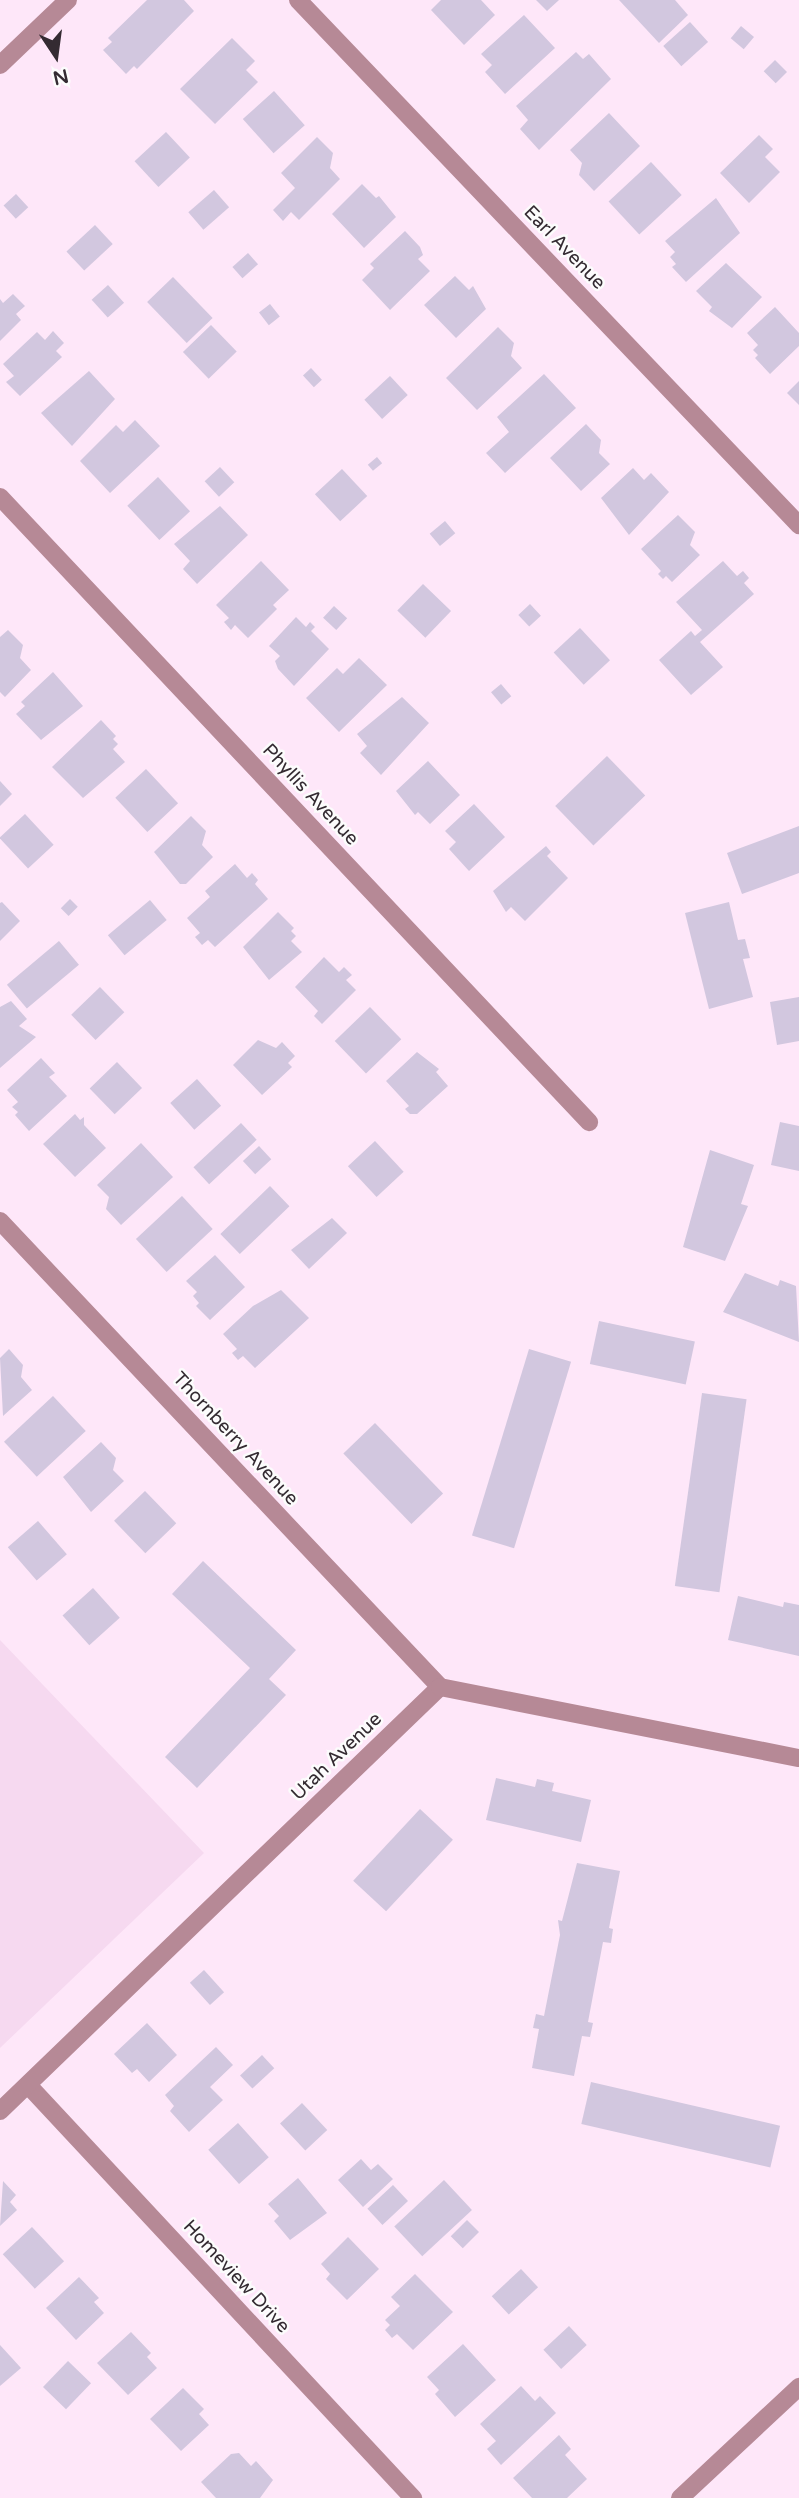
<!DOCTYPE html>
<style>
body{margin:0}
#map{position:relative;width:799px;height:2498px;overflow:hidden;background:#fee7f9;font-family:"Varela Round",sans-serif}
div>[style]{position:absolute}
.built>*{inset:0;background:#f6d9f0}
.building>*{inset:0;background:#d2c7df;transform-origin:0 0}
.minor>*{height:18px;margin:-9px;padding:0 9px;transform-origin:9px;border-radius:9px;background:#b68996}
span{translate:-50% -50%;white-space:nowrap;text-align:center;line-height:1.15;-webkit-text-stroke:5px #fcfcfc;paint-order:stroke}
.street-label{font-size:19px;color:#342b32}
.north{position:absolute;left:21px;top:21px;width:70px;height:70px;-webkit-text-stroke:5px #fcfcfc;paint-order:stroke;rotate:167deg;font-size:19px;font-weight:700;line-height:28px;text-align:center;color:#342b32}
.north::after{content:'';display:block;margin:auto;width:24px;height:32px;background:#342b32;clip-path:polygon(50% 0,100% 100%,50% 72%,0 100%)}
</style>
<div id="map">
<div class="built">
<div style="clip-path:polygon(0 1640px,204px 1853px,0 2048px)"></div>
</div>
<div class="building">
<div style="clip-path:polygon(147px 0,184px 0,194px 11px,137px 69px,134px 66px,126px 74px,103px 50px,112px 42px,108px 38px)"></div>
<div style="clip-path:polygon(441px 0,481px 0,495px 15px,464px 45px,431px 10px)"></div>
<div style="clip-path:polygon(536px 0,559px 0,547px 11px)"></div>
<div style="clip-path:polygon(619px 0,675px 0,688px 15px,659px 43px)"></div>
<div style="clip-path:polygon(524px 15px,555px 48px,505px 94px,485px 72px,492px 65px,481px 54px)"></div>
<div style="left:690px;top:22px;width:27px;height:36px;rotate:48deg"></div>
<div style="left:741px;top:26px;width:17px;height:16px;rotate:40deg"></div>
<div style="clip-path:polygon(232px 38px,255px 61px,246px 70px,258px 82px,215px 124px,180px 89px)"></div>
<div style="clip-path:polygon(576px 52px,583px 59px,589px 54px,611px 79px,539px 150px,520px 129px,528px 120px,516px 106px)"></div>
<div style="left:775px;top:60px;width:17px;height:16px;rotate:45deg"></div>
<div style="left:274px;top:91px;width:46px;height:42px;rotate:48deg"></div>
<div style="clip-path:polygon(609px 113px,640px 146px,594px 191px,579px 175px,582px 163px,570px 150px)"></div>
<div style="left:166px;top:132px;width:35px;height:43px;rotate:47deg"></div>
<div style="clip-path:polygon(759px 135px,773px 149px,765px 157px,780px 172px,749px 203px,720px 173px)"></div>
<div style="clip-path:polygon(317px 137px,333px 153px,330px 168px,340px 179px,299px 220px,291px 212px,283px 221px,273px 210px,295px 188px,281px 173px)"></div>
<div style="left:651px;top:162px;width:45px;height:58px;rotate:47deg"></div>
<div style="clip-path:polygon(362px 184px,376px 198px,379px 196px,396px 217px,364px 248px,332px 214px)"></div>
<div style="left:214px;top:190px;width:23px;height:34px;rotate:49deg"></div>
<div style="left:16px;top:194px;width:18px;height:17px;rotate:47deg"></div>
<div style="clip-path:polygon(716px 198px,740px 233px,686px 282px,672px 267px,676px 264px,670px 257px,675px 252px,665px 241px)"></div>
<div style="left:95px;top:225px;width:26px;height:39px;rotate:47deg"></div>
<div style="clip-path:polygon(405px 231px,420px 247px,423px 255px,418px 259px,430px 271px,390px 310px,362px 280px,374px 268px,370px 264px)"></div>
<div style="left:248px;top:253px;width:15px;height:21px;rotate:48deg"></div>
<div style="clip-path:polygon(726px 263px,762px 297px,732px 328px,709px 311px,712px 307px,696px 291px)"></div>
<div style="clip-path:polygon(455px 276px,469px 290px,473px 286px,486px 309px,456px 338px,424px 305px)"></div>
<div style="left:173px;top:277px;width:57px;height:36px;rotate:46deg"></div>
<div style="left:108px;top:285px;width:24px;height:22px;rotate:48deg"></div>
<div style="clip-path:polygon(13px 294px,25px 306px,16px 314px,21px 320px,0 341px,0 299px,3px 303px)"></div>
<div style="left:270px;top:304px;width:16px;height:14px;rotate:52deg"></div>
<div style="clip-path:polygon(775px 307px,799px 333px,799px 346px,770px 374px,755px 358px,758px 355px,753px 350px,758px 345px,747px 333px)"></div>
<div style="left:211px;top:325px;width:37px;height:39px;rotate:46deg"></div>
<div style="clip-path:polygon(498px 327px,514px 343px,511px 356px,522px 368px,477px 410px,446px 378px)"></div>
<div style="clip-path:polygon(53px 331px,64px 343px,56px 351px,62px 357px,20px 396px,6px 382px,14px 376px,3px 364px,37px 332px,45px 340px)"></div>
<div style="left:311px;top:368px;width:16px;height:11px;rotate:47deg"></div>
<div style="clip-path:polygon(89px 371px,115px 399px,72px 446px,41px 413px)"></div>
<div style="clip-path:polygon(544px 374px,576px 408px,505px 473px,486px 453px,509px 432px,497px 417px)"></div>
<div style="left:390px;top:376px;width:26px;height:35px;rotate:47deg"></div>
<div style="clip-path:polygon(799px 381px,799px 405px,787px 393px)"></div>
<div style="clip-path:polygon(135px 420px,160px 446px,110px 493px,80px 461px,116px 425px,123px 432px)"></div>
<div style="clip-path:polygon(586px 424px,601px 440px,599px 453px,610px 464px,581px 491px,550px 458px)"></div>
<div style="left:377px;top:457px;width:8px;height:12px;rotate:50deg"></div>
<div style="left:220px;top:467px;width:21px;height:21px;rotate:47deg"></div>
<div style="clip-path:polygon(633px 468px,644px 480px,651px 473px,669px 492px,629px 535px,601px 498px)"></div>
<div style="left:342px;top:469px;width:37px;height:37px;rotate:47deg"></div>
<div style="left:158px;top:477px;width:47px;height:42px;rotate:47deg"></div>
<div style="clip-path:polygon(220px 506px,248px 535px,197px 584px,183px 569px,190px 561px,174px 544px)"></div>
<div style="clip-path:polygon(678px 515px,695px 532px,690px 545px,700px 555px,672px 582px,666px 576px,663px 579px,658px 574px,661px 571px,641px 549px)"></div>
<div style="left:445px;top:521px;width:16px;height:20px;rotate:50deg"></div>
<div style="clip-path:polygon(261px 561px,289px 590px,273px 605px,277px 609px,248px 638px,235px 625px,231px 630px,224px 622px,229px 618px,216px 605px)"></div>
<div style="clip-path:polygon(723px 561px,737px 576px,743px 571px,749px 578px,744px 583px,754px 594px,700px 642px,723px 667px,691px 695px,659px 660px,691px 631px,695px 636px,702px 630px,676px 602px)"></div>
<div style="left:423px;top:584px;width:39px;height:37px;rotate:44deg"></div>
<div style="left:530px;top:604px;width:16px;height:16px;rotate:47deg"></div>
<div style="left:334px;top:606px;width:18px;height:16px;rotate:43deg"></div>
<div style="clip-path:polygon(296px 617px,306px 627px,310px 622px,315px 627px,311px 631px,329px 649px,294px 686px,278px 669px,275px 661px,280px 656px,269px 646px)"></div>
<div style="left:580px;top:628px;width:44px;height:36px;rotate:47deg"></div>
<div style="clip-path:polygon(8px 630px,23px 645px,20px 658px,31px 670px,5px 697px,0 692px,0 637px)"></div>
<div style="clip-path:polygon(359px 658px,387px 685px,339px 732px,306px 698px,337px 668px,343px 674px)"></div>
<div style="clip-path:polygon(53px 672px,83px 706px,41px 740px,16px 714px,25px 706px,21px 702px)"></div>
<div style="left:501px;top:684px;width:16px;height:13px;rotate:50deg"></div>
<div style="clip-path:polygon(402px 697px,429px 723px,381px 775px,360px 753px,367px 746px,357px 734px)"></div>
<div style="clip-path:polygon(101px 720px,116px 736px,113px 739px,118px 744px,113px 749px,125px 762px,83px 798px,52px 767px)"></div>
<div style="left:607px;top:756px;width:55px;height:72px;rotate:46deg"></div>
<div style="clip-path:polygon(428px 761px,460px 795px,430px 824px,418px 812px,415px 815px,396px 791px)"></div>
<div style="left:146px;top:769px;width:47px;height:42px;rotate:47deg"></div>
<div style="clip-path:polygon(0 781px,12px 794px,0 806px)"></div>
<div style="clip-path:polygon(474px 804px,505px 837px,469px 871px,449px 849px,456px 842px,445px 831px)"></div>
<div style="left:25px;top:814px;width:42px;height:35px;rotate:47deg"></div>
<div style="clip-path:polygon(191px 816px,206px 831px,202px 845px,213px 857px,186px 884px,180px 884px,154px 852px)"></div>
<div style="clip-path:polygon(799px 826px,799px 873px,742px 894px,727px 853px)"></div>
<div style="clip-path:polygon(546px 846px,551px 852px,547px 856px,568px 878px,525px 921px,511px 907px,506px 912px,493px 891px)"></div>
<div style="clip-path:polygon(235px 864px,247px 878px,252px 873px,258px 880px,255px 884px,268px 899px,215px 947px,208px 940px,202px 945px,195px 937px,200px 933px,187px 918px,210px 897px,205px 891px)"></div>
<div style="left:70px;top:899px;width:11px;height:13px;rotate:45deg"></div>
<div style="left:150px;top:900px;width:26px;height:55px;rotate:50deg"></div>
<div style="clip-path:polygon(2px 902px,20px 921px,0 941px,0 903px)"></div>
<div style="clip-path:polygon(729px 902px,738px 940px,745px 939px,750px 958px,743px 959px,753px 997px,709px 1009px,685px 913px)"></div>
<div style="clip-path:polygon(278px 912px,294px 928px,291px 931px,296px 936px,291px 941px,302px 952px,269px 980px,243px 947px)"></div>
<div style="left:59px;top:941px;width:31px;height:68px;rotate:50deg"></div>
<div style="clip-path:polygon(324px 957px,339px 972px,344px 967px,352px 975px,346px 980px,356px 990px,322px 1024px,314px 1016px,318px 1011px,295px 987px)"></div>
<div style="left:100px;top:987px;width:35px;height:40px;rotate:46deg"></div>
<div style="clip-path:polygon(799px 997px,799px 1041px,777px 1045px,770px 1002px)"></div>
<div style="clip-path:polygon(11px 1001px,27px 1019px,19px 1026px,36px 1037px,0 1068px,0 1007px)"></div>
<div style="left:370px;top:1007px;width:45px;height:49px;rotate:46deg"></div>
<div style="clip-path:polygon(258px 1040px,276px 1048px,282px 1042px,295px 1056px,288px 1063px,292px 1067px,262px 1095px,233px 1065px)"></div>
<div style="clip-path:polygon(417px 1052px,439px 1069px,436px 1072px,448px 1086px,417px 1114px,410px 1114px,405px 1109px,409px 1106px,386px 1081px)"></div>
<div style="clip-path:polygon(41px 1058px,55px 1073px,49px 1077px,67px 1096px,29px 1131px,15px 1115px,18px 1112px,12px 1107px,18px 1102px,7px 1090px)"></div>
<div style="left:117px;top:1062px;width:36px;height:38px;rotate:46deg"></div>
<div style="left:197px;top:1079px;width:36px;height:36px;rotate:48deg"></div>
<div style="clip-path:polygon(75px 1114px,80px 1120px,84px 1117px,84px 1125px,106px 1148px,75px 1177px,43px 1144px)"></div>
<div style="clip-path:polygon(780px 1122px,799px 1126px,799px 1171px,771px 1165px)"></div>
<div style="left:241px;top:1123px;width:23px;height:65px;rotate:47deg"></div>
<div style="left:375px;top:1141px;width:42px;height:37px;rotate:47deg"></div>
<div style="clip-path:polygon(141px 1143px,173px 1177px,121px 1225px,106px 1209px,109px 1197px,97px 1185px)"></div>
<div style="left:259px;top:1146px;width:18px;height:22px;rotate:47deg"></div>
<div style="clip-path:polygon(710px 1150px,754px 1165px,741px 1204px,748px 1206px,725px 1261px,683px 1247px)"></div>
<div style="left:270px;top:1186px;width:28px;height:69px;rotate:46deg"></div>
<div style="left:182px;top:1196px;width:45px;height:63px;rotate:47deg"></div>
<div style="clip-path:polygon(332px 1218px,347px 1233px,309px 1269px,291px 1250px)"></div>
<div style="clip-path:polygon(215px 1255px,245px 1287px,210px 1320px,196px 1306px,199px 1303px,193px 1296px,197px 1292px,186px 1281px)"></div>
<div style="clip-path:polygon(745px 1273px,778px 1286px,780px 1280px,796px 1286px,799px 1342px,723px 1312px)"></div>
<div style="clip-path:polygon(281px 1290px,309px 1318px,255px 1368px,243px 1356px,238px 1360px,232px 1353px,237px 1349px,223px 1334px,253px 1306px)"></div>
<div style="left:599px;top:1321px;width:98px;height:44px;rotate:12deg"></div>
<div style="clip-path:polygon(9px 1349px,23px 1365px,21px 1377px,32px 1390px,3px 1416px,0 1358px)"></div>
<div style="left:529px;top:1349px;width:44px;height:195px;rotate:17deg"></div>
<div style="left:702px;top:1393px;width:45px;height:195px;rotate:8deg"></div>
<div style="left:53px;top:1396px;width:48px;height:67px;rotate:47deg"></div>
<div style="left:375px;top:1423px;width:98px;height:44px;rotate:46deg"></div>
<div style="clip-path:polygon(101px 1442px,116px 1458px,113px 1470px,124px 1481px,91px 1512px,63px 1477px)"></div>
<div style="left:145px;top:1491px;width:45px;height:43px;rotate:46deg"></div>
<div style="left:38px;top:1521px;width:44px;height:40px;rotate:49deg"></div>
<div style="clip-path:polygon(203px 1561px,296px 1650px,269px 1679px,286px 1695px,197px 1788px,165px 1757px,250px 1668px,172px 1594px)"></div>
<div style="left:93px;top:1588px;width:40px;height:41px;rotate:48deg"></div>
<div style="clip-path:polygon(738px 1596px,783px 1607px,784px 1602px,799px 1605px,799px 1656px,728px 1640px)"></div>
<div style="clip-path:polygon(496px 1778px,535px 1787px,537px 1779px,554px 1783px,552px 1791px,591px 1800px,581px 1842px,486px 1820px)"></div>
<div style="left:420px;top:1809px;width:45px;height:98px;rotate:43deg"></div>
<div style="clip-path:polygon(577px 1863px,620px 1871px,609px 1928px,613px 1929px,611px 1943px,603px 1942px,588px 2022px,593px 2023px,590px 2037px,582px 2036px,574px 2076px,532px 2068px,539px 2029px,533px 2028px,536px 2014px,544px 2016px,560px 1935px,558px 1920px,562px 1921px)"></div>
<div style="left:204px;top:1970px;width:30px;height:19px;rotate:48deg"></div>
<div style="clip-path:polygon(147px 2023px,177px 2055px,149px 2082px,137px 2069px,132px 2073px,114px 2054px)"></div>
<div style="clip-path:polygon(216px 2047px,233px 2065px,210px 2087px,223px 2100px,189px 2132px,170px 2111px,174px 2106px,165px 2095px)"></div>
<div style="left:262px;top:2055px;width:18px;height:30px;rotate:47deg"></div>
<div style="left:591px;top:2082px;width:194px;height:43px;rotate:13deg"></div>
<div style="left:302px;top:2103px;width:37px;height:30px;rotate:47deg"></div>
<div style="left:238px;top:2123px;width:46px;height:40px;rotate:48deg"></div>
<div style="clip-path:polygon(361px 2159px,371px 2170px,378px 2164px,393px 2179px,363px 2207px,338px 2180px)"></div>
<div style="clip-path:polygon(298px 2178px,327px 2213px,290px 2240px,274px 2221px,279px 2216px,268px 2204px)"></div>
<div style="left:444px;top:2180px;width:41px;height:68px;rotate:47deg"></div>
<div style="clip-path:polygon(3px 2181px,16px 2195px,10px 2202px,17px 2210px,0 2226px)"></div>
<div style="left:393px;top:2185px;width:22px;height:35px;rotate:47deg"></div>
<div style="left:467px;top:2220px;width:17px;height:23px;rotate:45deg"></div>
<div style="left:32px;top:2227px;width:47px;height:40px;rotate:47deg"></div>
<div style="clip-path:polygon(348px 2237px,379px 2269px,347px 2300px,326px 2279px,330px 2274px,321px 2264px)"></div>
<div style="left:521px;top:2269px;width:25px;height:40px;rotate:47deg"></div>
<div style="clip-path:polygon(415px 2274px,453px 2312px,413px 2350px,397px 2334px,392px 2338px,385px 2330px,390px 2325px,385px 2320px,400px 2306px,391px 2297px)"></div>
<div style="clip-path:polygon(79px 2277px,99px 2298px,94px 2302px,104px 2313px,76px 2340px,46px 2308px)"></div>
<div style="left:569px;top:2326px;width:26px;height:35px;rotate:47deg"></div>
<div style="clip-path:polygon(131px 2332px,151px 2353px,147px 2357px,157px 2368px,128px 2395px,97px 2363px)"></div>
<div style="clip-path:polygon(463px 2344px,496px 2380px,455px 2417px,435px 2394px,439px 2390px,427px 2377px)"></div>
<div style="clip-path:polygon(0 2345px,21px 2368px,0 2386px)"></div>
<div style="left:68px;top:2361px;width:32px;height:36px;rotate:44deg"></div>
<div style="clip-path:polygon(521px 2386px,535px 2401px,540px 2396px,556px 2413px,501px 2465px,487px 2449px,496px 2441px,480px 2424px)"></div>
<div style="clip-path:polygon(183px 2388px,204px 2409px,199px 2414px,209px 2425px,181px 2451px,150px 2419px)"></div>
<div style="clip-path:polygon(559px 2435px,571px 2449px,565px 2455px,587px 2479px,567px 2498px,532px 2498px,513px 2478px)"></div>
<div style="clip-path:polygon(239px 2453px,251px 2466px,256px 2461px,273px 2480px,260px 2498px,216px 2498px,201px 2482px,231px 2454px)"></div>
</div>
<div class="minor">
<div style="left:298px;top:0;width:726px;rotate:46.34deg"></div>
<div style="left:0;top:65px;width:94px;rotate:-43.7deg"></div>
<div style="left:0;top:497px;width:859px;rotate:46.7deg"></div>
<div style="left:0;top:1221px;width:641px;rotate:46.64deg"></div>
<div style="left:28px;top:2085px;width:565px;rotate:47.01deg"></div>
<div style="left:0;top:2111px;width:611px;rotate:-43.94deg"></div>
<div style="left:440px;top:1687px;width:366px;rotate:11.2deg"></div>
<div style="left:680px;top:2498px;width:163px;rotate:-43deg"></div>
</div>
<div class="street-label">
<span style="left:564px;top:248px;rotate:46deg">Earl Avenue</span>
<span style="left:310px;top:795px;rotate:47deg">Phyllis Avenue</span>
<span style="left:235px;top:1439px;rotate:47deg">Thornberry Avenue</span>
<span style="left:337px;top:1757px;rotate:-44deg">Utah Avenue</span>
<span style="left:236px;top:2277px;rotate:47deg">Homeview Drive</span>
</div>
<div class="north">N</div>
</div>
